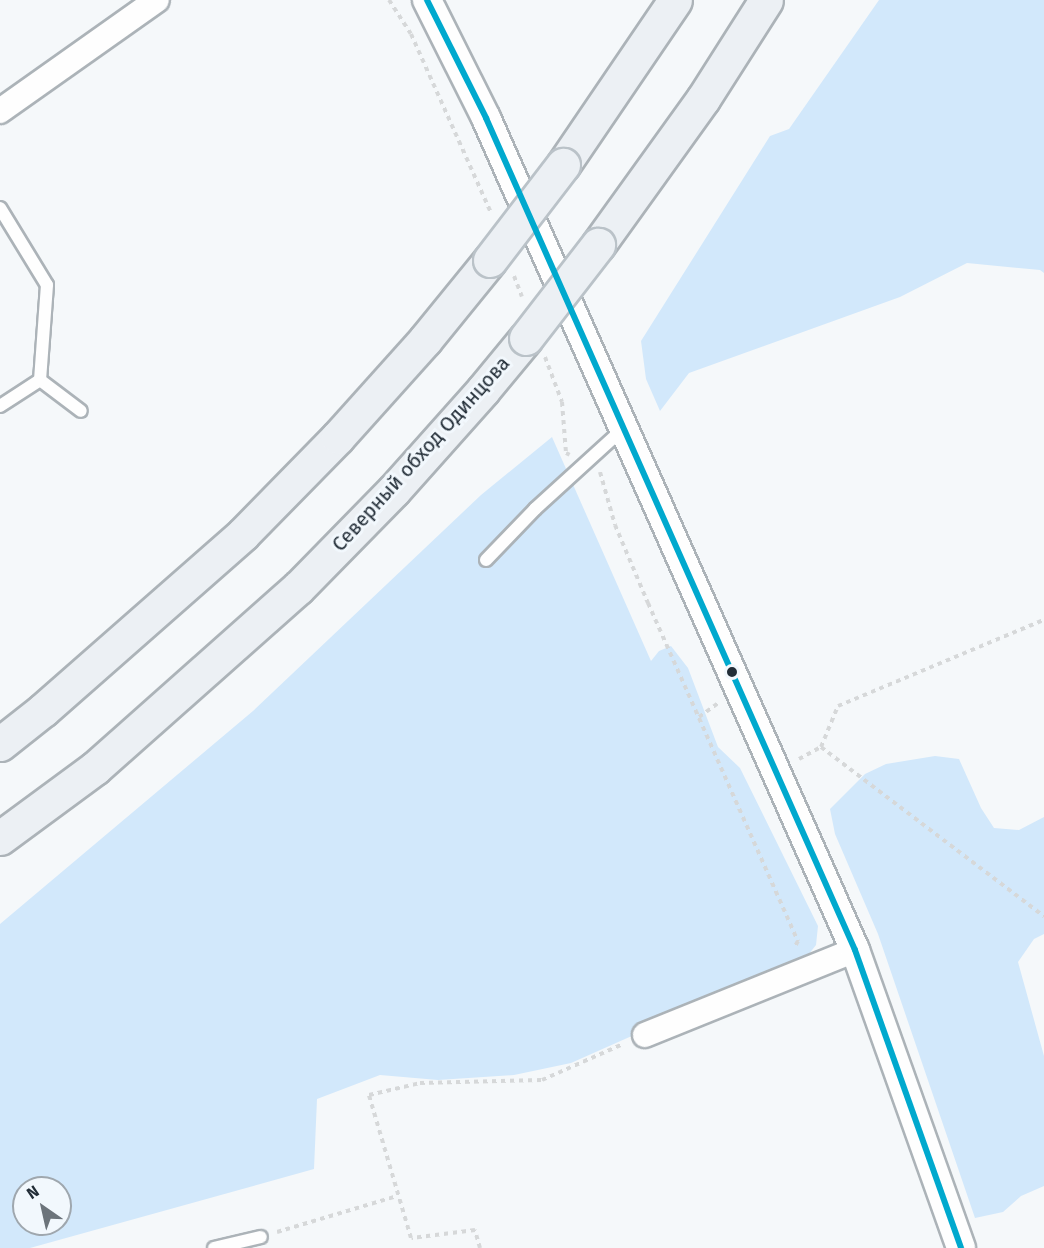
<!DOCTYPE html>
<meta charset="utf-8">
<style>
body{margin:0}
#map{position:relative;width:1044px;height:1248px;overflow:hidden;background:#f5f8fa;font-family:"Fira Sans",sans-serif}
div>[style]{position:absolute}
.green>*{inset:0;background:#d2e8fb}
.path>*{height:4px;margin-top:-2px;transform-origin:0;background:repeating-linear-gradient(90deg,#d6d8d9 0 4.5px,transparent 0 9px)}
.roads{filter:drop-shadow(2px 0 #acb3b8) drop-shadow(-2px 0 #acb3b8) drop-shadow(0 2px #acb3b8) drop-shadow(0 -2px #acb3b8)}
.service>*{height:12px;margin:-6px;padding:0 6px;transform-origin:6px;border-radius:6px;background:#fefefe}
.minor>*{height:24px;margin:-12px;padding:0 12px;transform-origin:12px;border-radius:12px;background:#fefefe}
.tertiary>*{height:28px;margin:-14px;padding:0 14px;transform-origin:14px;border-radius:14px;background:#fefefe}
.trunk>*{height:33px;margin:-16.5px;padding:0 16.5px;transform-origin:16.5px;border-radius:16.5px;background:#ecf0f4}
.bridges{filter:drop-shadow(2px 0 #bac2c8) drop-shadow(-2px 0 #bac2c8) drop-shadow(0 2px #bac2c8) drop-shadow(0 -2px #bac2c8)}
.trunk-bridge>*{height:33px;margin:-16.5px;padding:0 16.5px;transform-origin:16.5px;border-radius:16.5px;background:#ecf0f4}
.bus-1>*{height:6px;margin:-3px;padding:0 3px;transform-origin:3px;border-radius:3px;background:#00a9ce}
.dots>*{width:16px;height:16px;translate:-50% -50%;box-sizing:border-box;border:3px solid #f2f8fd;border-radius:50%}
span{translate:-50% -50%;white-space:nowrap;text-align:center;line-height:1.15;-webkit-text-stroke:6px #f2f8fd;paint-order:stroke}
.street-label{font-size:20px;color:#222d37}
.north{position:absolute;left:12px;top:1176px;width:60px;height:60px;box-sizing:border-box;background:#f2f8fd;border:2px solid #9fa7ae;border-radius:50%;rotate:326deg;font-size:16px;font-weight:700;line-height:24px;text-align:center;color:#222d37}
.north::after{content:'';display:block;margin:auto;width:21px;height:27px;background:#6c747b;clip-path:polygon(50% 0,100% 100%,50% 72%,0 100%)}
</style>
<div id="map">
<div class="green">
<div style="clip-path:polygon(879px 0,1044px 0,1044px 273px,1040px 270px,967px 263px,900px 297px,689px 373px,660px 411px,646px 379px,641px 341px,770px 136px,789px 129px)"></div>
<div style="clip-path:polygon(evenodd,552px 437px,651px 661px,659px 651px,671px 646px,688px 668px,718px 747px,740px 768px,818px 926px,816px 945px,805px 959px,571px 1063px,514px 1075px,438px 1080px,380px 1075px,317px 1099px,314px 1169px,30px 1248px,0 1248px,0 924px,253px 711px,481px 495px,552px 437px,24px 1188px,60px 1188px,60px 1224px,24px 1224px,24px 1188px)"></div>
<div style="clip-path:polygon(935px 756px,959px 759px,981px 808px,994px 828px,1019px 830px,1044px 817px,1044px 934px,1034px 939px,1018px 962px,1044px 1056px,1044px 1186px,1021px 1196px,1003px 1212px,975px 1218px,878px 934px,835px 834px,830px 809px,865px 774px,886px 764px)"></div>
</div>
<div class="path">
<div style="left:389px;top:0;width:40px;rotate:57.1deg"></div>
<div style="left:411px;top:34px;width:196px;rotate:65.9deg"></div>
<div style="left:514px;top:276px;width:22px;rotate:69deg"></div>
<div style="left:545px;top:357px;width:48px;rotate:69.3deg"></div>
<div style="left:562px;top:402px;width:51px;rotate:85.5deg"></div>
<div style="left:566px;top:453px;width:4px;rotate:27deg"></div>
<div style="left:600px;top:472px;width:55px;rotate:74.2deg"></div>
<div style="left:615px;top:525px;width:85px;rotate:67.1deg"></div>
<div style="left:648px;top:603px;width:370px;rotate:66.1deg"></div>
<div style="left:798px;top:941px;width:8px;rotate:120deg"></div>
<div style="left:699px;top:717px;width:24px;rotate:-36deg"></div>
<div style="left:821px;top:747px;width:280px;rotate:37.2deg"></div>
<div style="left:799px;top:759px;width:25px;rotate:-29deg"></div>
<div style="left:821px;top:747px;width:44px;rotate:-67.5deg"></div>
<div style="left:838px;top:706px;width:223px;rotate:-22.7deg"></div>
<div style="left:277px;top:1232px;width:125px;rotate:-16.7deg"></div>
<div style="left:480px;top:1248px;width:19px;rotate:-106deg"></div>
<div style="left:475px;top:1230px;width:64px;rotate:172.9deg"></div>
<div style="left:411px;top:1238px;width:149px;rotate:-106.4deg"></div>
<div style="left:369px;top:1095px;width:52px;rotate:-13.2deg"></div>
<div style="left:420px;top:1083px;width:122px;rotate:-1.4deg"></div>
<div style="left:542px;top:1080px;width:89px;rotate:-24deg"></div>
</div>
<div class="roads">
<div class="service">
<div style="left:0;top:208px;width:90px;rotate:58.6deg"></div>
<div style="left:47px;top:285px;width:95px;rotate:94.2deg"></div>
<div style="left:40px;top:380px;width:51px;rotate:37.1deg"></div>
<div style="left:0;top:406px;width:48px;rotate:-33deg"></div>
<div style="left:486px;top:560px;width:71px;rotate:-46.1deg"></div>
<div style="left:535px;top:509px;width:119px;rotate:-42.3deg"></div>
<div style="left:214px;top:1248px;width:48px;rotate:-13.2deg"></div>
</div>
<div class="minor">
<div style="left:0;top:111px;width:192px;rotate:-35.3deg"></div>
<div style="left:645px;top:1035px;width:227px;rotate:-22deg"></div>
</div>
<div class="tertiary">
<div style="left:427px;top:0;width:132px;rotate:63.4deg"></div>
<div style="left:486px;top:118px;width:910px;rotate:66.08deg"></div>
<div style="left:855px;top:950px;width:316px;rotate:70.4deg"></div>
</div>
<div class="trunk">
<div style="left:563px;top:165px;width:199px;rotate:-55.8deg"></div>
<div style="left:598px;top:245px;width:180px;rotate:-54.3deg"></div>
<div style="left:703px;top:99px;width:117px;rotate:-57.5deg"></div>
<div style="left:0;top:744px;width:55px;rotate:-38.3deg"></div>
<div style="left:43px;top:710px;width:266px;rotate:-41.3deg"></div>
<div style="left:243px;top:534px;width:136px;rotate:-45.6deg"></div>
<div style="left:338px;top:437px;width:130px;rotate:-48.1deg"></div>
<div style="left:425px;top:340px;width:103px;rotate:-50.9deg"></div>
<div style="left:0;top:838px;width:118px;rotate:-36.4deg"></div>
<div style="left:95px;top:768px;width:271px;rotate:-41.6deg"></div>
<div style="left:298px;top:588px;width:137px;rotate:-45.6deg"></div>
<div style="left:394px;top:490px;width:134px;rotate:-48.3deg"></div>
<div style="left:483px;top:390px;width:67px;rotate:-50.4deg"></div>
</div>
</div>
<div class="bridges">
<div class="trunk-bridge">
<div style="left:490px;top:260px;width:120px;rotate:-52.5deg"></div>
<div style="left:526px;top:338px;width:118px;rotate:-52.3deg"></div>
</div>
</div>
<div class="bus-1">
<div style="left:427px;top:0;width:132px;rotate:63.4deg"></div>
<div style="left:486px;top:118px;width:910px;rotate:66.08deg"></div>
<div style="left:855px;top:950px;width:316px;rotate:70.4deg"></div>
</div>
<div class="dots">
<div style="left:732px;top:672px;background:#222d37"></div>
</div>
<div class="street-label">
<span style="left:421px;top:454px;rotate:-48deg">Северный обход Одинцова</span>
</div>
<div class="north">N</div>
</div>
